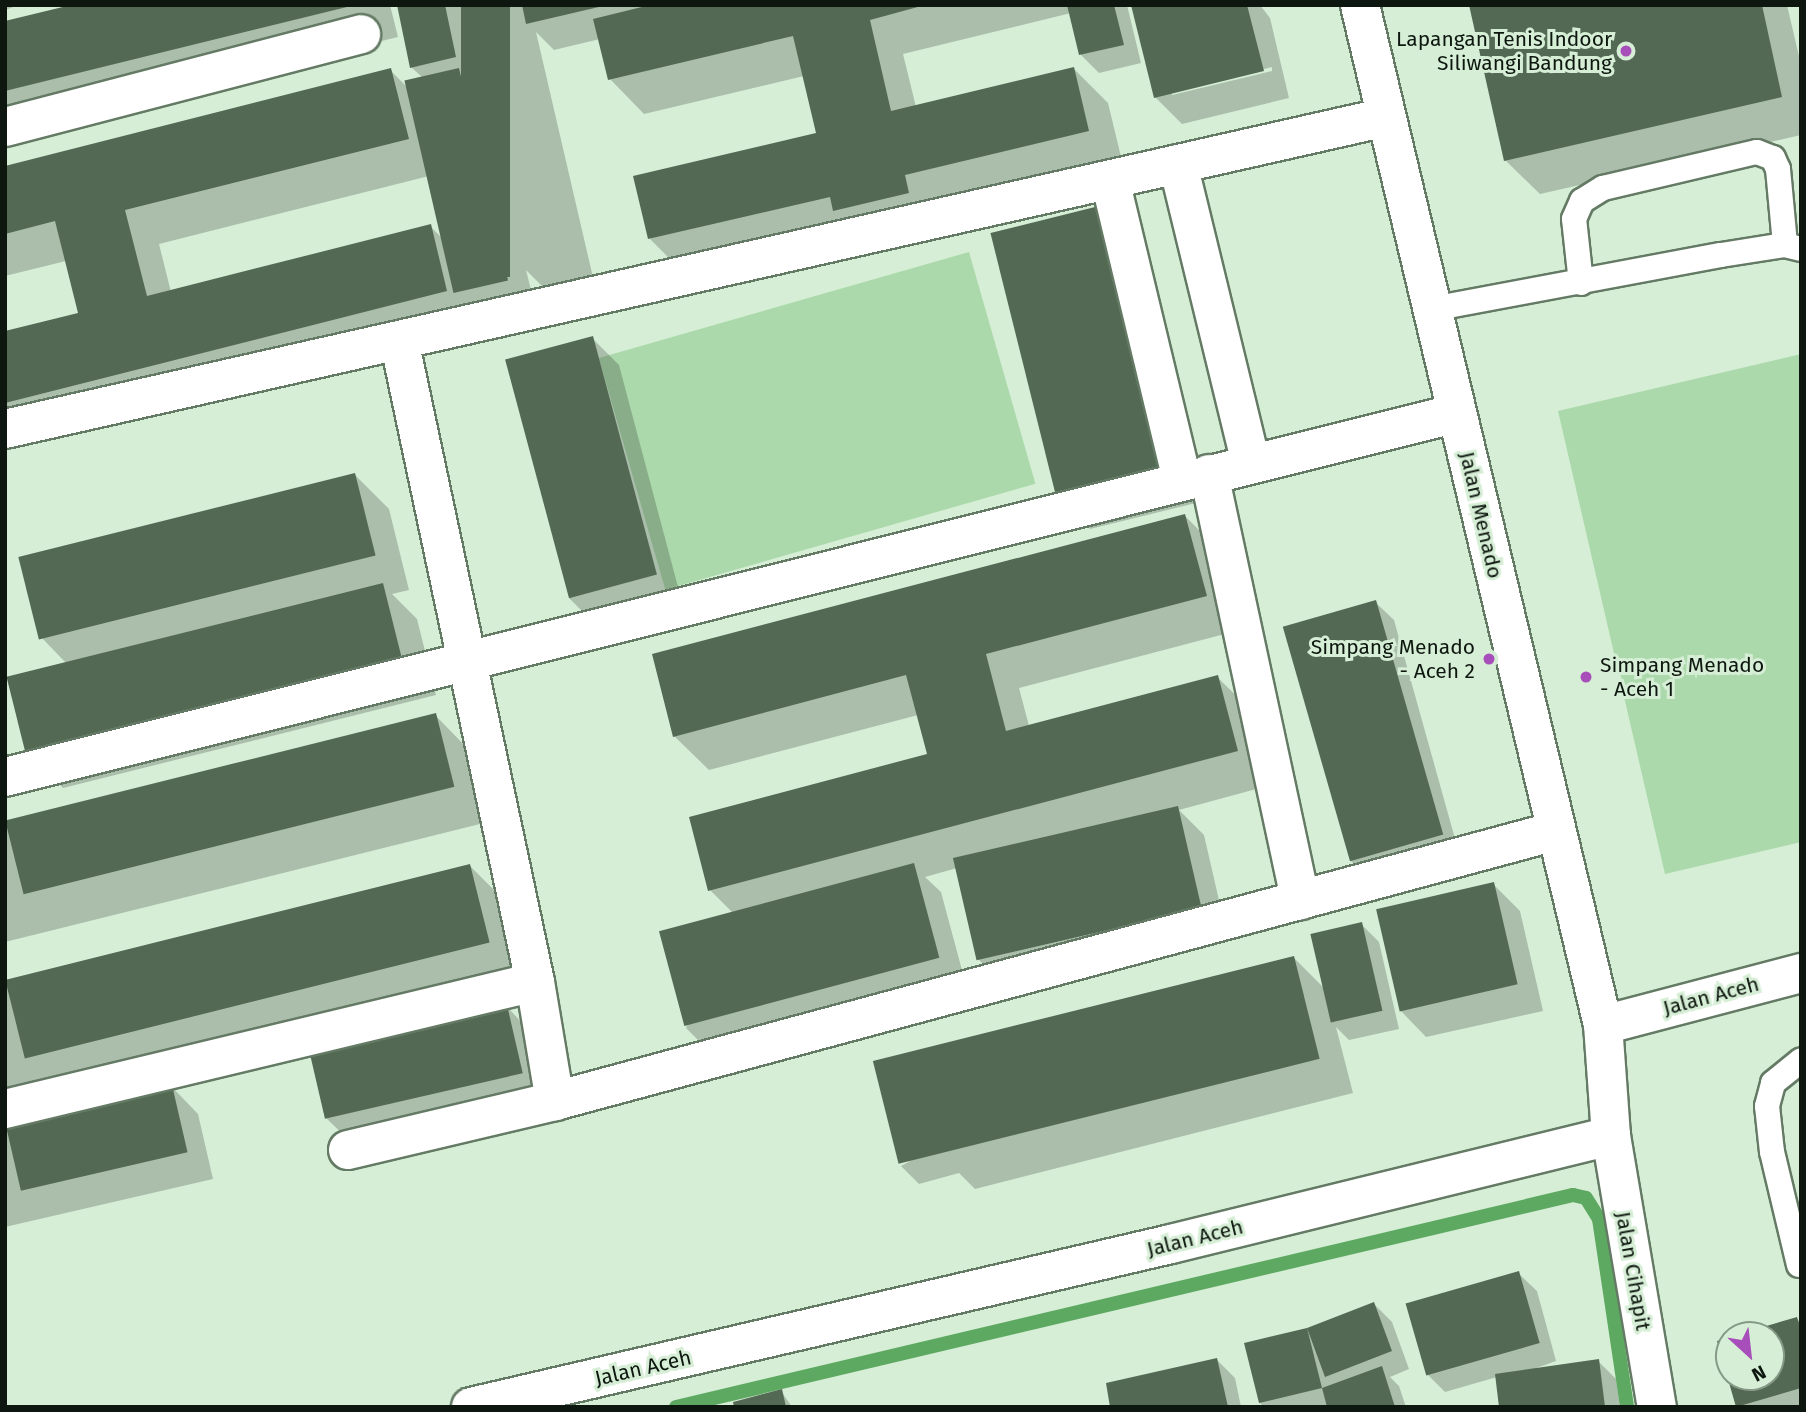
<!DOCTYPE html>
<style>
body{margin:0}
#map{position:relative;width:1806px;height:1412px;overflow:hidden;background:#d6eed6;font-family:"Fira Sans",sans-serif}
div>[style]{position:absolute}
.green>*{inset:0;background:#abd9ab;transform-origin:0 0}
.shadow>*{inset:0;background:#0003}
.stream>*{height:14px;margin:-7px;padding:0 7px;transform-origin:7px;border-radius:7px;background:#5ea962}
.building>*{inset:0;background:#546954;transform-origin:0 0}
.roads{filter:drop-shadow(2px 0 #647a64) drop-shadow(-2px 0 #647a64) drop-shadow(0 2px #647a64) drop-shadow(0 -2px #647a64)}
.service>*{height:24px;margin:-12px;padding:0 12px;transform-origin:12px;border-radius:12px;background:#fff}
.minor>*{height:38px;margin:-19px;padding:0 19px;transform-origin:19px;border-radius:19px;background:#fff}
.tertiary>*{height:38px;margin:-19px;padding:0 19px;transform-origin:19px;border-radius:19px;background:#fff}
.secondary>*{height:38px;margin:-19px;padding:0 19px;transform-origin:19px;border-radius:19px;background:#fff}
.dots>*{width:19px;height:19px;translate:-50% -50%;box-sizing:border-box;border:4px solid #d6eed6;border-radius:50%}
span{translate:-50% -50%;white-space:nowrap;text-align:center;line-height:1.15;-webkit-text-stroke:6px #d6eed6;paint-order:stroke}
.poi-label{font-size:21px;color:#0e170f}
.right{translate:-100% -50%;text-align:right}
.left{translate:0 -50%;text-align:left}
.street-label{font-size:21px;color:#0e170f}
.frame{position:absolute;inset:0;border:7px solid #0e170f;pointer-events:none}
.north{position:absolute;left:1715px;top:1321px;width:70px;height:70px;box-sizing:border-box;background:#d6eed6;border:2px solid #869886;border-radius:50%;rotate:153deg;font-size:19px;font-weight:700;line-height:28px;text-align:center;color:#0e170f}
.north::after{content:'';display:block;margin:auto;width:24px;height:32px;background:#a84eba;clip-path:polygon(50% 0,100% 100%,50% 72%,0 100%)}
</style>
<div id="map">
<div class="green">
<div style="left:969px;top:252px;width:241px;height:385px;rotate:74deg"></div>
<div style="clip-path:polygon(1801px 354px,1801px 842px,1665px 874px,1558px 411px)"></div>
</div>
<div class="shadow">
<div style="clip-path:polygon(5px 5px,19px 5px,5px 10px)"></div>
<div style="clip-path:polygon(78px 5px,390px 5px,398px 37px,5px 133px,5px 23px)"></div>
<div style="clip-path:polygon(evenodd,398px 5px,1127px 5px,1141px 63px,1099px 73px,1081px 55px,1071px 13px,903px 54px,916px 107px,1074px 69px,1108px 103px,1123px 165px,684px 273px,650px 239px,818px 134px,804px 76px,644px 114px,610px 79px,600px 39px,554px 50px,536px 32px,595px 286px,552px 296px,526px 270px,535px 306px,5px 446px,5px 333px,80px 314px,66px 261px,5px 276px,5px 168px,390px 70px,407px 87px,423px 78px,411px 67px,398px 5px,482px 84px,485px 96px,474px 86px,482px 84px,398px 5px,429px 176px,444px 240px,430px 226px,171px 292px,159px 244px,429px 176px)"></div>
<div style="clip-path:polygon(evenodd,1133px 5px,1260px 5px,1270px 18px,1289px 98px,1182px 124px,1155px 97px,1133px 5px,1272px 67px,1272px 71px,1172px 95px,1172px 92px,1272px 67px)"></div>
<div style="clip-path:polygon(1471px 5px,1787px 5px,1801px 65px,1801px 135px,1540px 194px,1505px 160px)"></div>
<div style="clip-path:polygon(992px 234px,1200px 502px,1090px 529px,1056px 495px)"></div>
<div style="clip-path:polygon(592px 338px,619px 365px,682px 602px,596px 625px,569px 598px)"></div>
<div style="clip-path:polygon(355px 475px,389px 509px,409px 590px,392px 594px,417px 619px,436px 695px,63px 788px,29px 754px,67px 664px,40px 636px)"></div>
<div style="clip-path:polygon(1185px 516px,1219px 550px,1240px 630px,1019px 688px,1029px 726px,1217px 677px,1252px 711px,1271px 785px,1179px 810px,1204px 835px,1227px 935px,997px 978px,979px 960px,957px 868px,925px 877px,941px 892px,966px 985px,713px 1055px,686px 1028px,734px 914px,710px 890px,929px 756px,918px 715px,709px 770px,674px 736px)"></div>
<div style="clip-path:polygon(1375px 602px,1394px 620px,1459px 853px,1369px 879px,1351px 861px)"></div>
<div style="clip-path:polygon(435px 715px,469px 750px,488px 822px,5px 942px,5px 823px)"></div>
<div style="clip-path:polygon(470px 866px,504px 900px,522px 977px,5px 1105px,5px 980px)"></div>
<div style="clip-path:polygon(1493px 884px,1520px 911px,1543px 1011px,1426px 1037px,1400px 1010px)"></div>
<div style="clip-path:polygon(1361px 924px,1379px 942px,1399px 1029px,1349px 1040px,1336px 1027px,1353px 1093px,975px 1189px,959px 1173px,919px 1184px,901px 1166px,1293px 957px,1324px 988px)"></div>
<div style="clip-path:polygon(507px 1007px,533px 1034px,549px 1100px,353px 1144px,326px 1118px)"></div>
<div style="clip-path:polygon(172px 1087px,198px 1114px,213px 1179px,5px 1227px,5px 1126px)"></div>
<div style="clip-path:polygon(1518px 1273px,1537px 1291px,1556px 1361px,1525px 1372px,1598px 1361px,1616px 1379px,1620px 1407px,1501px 1407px,1497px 1377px,1445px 1392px,1426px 1373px)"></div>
<div style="clip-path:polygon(1374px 1304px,1392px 1322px,1409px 1369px,1390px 1377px,1399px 1386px,1406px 1407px,1264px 1407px,1260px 1403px,1307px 1329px)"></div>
<div style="clip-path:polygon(1797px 1319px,1801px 1323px,1801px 1407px,1738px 1407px,1729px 1377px,1771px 1377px,1771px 1335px,1742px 1335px)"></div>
<div style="clip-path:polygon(1217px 1360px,1235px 1378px,1241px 1407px,1112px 1407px)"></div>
<div style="clip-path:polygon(781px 1391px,792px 1407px,736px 1407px)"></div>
</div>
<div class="stream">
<div style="left:676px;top:1407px;width:922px;rotate:-13.3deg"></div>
<div style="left:1573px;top:1195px;width:13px;rotate:13deg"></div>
<div style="left:1586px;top:1198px;width:25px;rotate:58deg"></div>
<div style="left:1599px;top:1219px;width:190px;rotate:81.5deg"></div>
</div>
<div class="building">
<div style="clip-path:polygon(71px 5px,350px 5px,351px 6px,5px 91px,5px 21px)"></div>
<div style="clip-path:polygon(397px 5px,445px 5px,456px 57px,410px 68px)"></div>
<div style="left:461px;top:5px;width:49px;height:272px"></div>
<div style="clip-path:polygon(522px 5px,603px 5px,603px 6px,526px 24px)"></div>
<div style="clip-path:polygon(650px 5px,925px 5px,870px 20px,891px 111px,1074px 67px,1089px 131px,905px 175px,909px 193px,833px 211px,830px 197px,648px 239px,633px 176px,816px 133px,793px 36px,608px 80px,593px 19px)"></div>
<div style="clip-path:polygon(1067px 5px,1114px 5px,1124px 45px,1079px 55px)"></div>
<div style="clip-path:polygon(1131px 5px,1247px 5px,1264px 71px,1154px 98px)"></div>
<div style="clip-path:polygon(1469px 5px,1762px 5px,1782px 97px,1504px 161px)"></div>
<div style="clip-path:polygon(391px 68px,409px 139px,125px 210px,147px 296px,431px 224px,447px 291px,5px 403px,5px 331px,78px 313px,55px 221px,5px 234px,5px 166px)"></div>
<div style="left:459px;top:68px;width:218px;height:56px;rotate:77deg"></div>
<div style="left:1103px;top:205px;width:270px;height:116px;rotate:76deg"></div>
<div style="left:593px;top:336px;width:247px;height:91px;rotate:75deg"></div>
<div style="left:355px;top:473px;width:85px;height:347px;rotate:76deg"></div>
<div style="clip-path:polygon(1185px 514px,1207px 596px,986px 654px,1006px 731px,1218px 675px,1238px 751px,708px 891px,689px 817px,927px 754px,906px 675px,673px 737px,652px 654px)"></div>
<div style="left:383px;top:583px;width:80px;height:388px;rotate:76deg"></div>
<div style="left:1376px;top:600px;width:244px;height:97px;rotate:74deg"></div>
<div style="left:436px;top:713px;width:76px;height:444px;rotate:76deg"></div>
<div style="left:1178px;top:806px;width:105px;height:231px;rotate:77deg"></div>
<div style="left:914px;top:863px;width:98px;height:264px;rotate:75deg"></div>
<div style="left:470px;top:864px;width:81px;height:479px;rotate:76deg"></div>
<div style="left:1494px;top:882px;width:105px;height:121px;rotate:77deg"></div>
<div style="left:1362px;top:922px;width:91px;height:53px;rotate:77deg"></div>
<div style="left:1294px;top:956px;width:106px;height:434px;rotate:76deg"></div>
<div style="left:507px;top:1005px;width:70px;height:203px;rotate:77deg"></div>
<div style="left:172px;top:1085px;width:69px;height:171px;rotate:77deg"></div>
<div style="left:1519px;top:1271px;width:75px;height:118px;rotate:74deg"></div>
<div style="clip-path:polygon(1374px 1302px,1392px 1351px,1325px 1377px,1307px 1328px,1322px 1388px,1259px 1403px,1244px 1343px,1307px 1328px)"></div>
<div style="clip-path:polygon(1797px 1317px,1801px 1329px,1801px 1388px,1736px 1407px,1717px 1341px,1729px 1337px,1729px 1377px,1771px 1377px,1771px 1335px,1739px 1334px)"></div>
<div style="clip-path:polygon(1217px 1358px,1228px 1407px,1110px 1407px,1106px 1383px)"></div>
<div style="clip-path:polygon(1599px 1359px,1605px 1407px,1499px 1407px,1495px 1374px)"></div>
<div style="clip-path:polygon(1382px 1366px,1395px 1407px,1327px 1407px,1322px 1388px)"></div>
<div style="clip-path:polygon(782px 1389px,786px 1407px,734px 1407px,733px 1402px)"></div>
</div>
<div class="roads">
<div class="service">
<div style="left:1581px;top:283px;width:64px;rotate:-96.2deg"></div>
<div style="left:1574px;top:219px;width:20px;rotate:-66deg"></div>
<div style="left:1582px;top:201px;width:25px;rotate:-32deg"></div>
<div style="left:1603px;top:188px;width:158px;rotate:-13.2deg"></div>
<div style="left:1757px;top:152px;width:17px;rotate:21deg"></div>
<div style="left:1773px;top:158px;width:12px;rotate:66deg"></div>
<div style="left:1778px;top:169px;width:76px;rotate:84.7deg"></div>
<div style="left:1432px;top:309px;width:294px;rotate:-10.6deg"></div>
<div style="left:1721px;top:255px;width:65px;rotate:-8.9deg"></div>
<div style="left:1785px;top:245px;width:16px;rotate:14deg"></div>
<div style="left:1799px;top:1265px;width:116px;rotate:-103.4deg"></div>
<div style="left:1772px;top:1152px;width:46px;rotate:-96.2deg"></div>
<div style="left:1767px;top:1106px;width:24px;rotate:-75deg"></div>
<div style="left:1773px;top:1083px;width:36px;rotate:-39deg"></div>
</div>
<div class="minor">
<div style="left:5px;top:127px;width:368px;rotate:-14.6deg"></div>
<div style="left:1178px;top:164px;width:309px;rotate:76.3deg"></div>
<div style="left:1110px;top:180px;width:309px;rotate:76.5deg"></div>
<div style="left:399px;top:340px;width:656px;rotate:78.04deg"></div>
<div style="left:535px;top:982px;width:121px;rotate:80.5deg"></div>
<div style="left:5px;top:429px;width:1416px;rotate:-12.73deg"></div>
<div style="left:1209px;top:474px;width:436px;rotate:77.9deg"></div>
<div style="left:5px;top:777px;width:1497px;rotate:-14.07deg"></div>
<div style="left:5px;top:1109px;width:545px;rotate:-13.48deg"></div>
<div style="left:348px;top:1150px;width:213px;rotate:-13.3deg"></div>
<div style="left:555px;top:1101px;width:1037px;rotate:-15.1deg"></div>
</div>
<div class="tertiary">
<div style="left:1360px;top:5px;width:1049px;rotate:76.6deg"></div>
<div style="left:1611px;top:1136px;width:275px;rotate:80.4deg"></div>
</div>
<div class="secondary">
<div style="left:471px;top:1407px;width:719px;rotate:-13.11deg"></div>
<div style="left:1171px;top:1244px;width:453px;rotate:-13.8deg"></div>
<div style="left:1611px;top:1136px;width:111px;rotate:-94.1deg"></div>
<div style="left:1603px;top:1025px;width:205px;rotate:-14.7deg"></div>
</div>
</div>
<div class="dots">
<div style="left:1626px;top:51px;background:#a84eba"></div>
<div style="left:1489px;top:659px;background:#a84eba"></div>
<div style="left:1586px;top:677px;background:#a84eba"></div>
</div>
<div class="poi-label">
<span class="right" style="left:1612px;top:51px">Lapangan Tenis Indoor<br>Siliwangi Bandung</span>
<span class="right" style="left:1475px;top:659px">Simpang Menado<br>- Aceh 2</span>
<span class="left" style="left:1600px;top:677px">Simpang Menado<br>- Aceh 1</span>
</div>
<div class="street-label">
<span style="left:1481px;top:515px;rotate:77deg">Jalan Menado</span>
<span style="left:1711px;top:996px;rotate:-15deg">Jalan Aceh</span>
<span style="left:1195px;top:1238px;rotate:-14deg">Jalan Aceh</span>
<span style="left:1633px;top:1271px;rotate:80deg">Jalan Cihapit</span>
<span style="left:643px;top:1368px;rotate:-13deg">Jalan Aceh</span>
</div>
<div class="frame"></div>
<div class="north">N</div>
</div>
